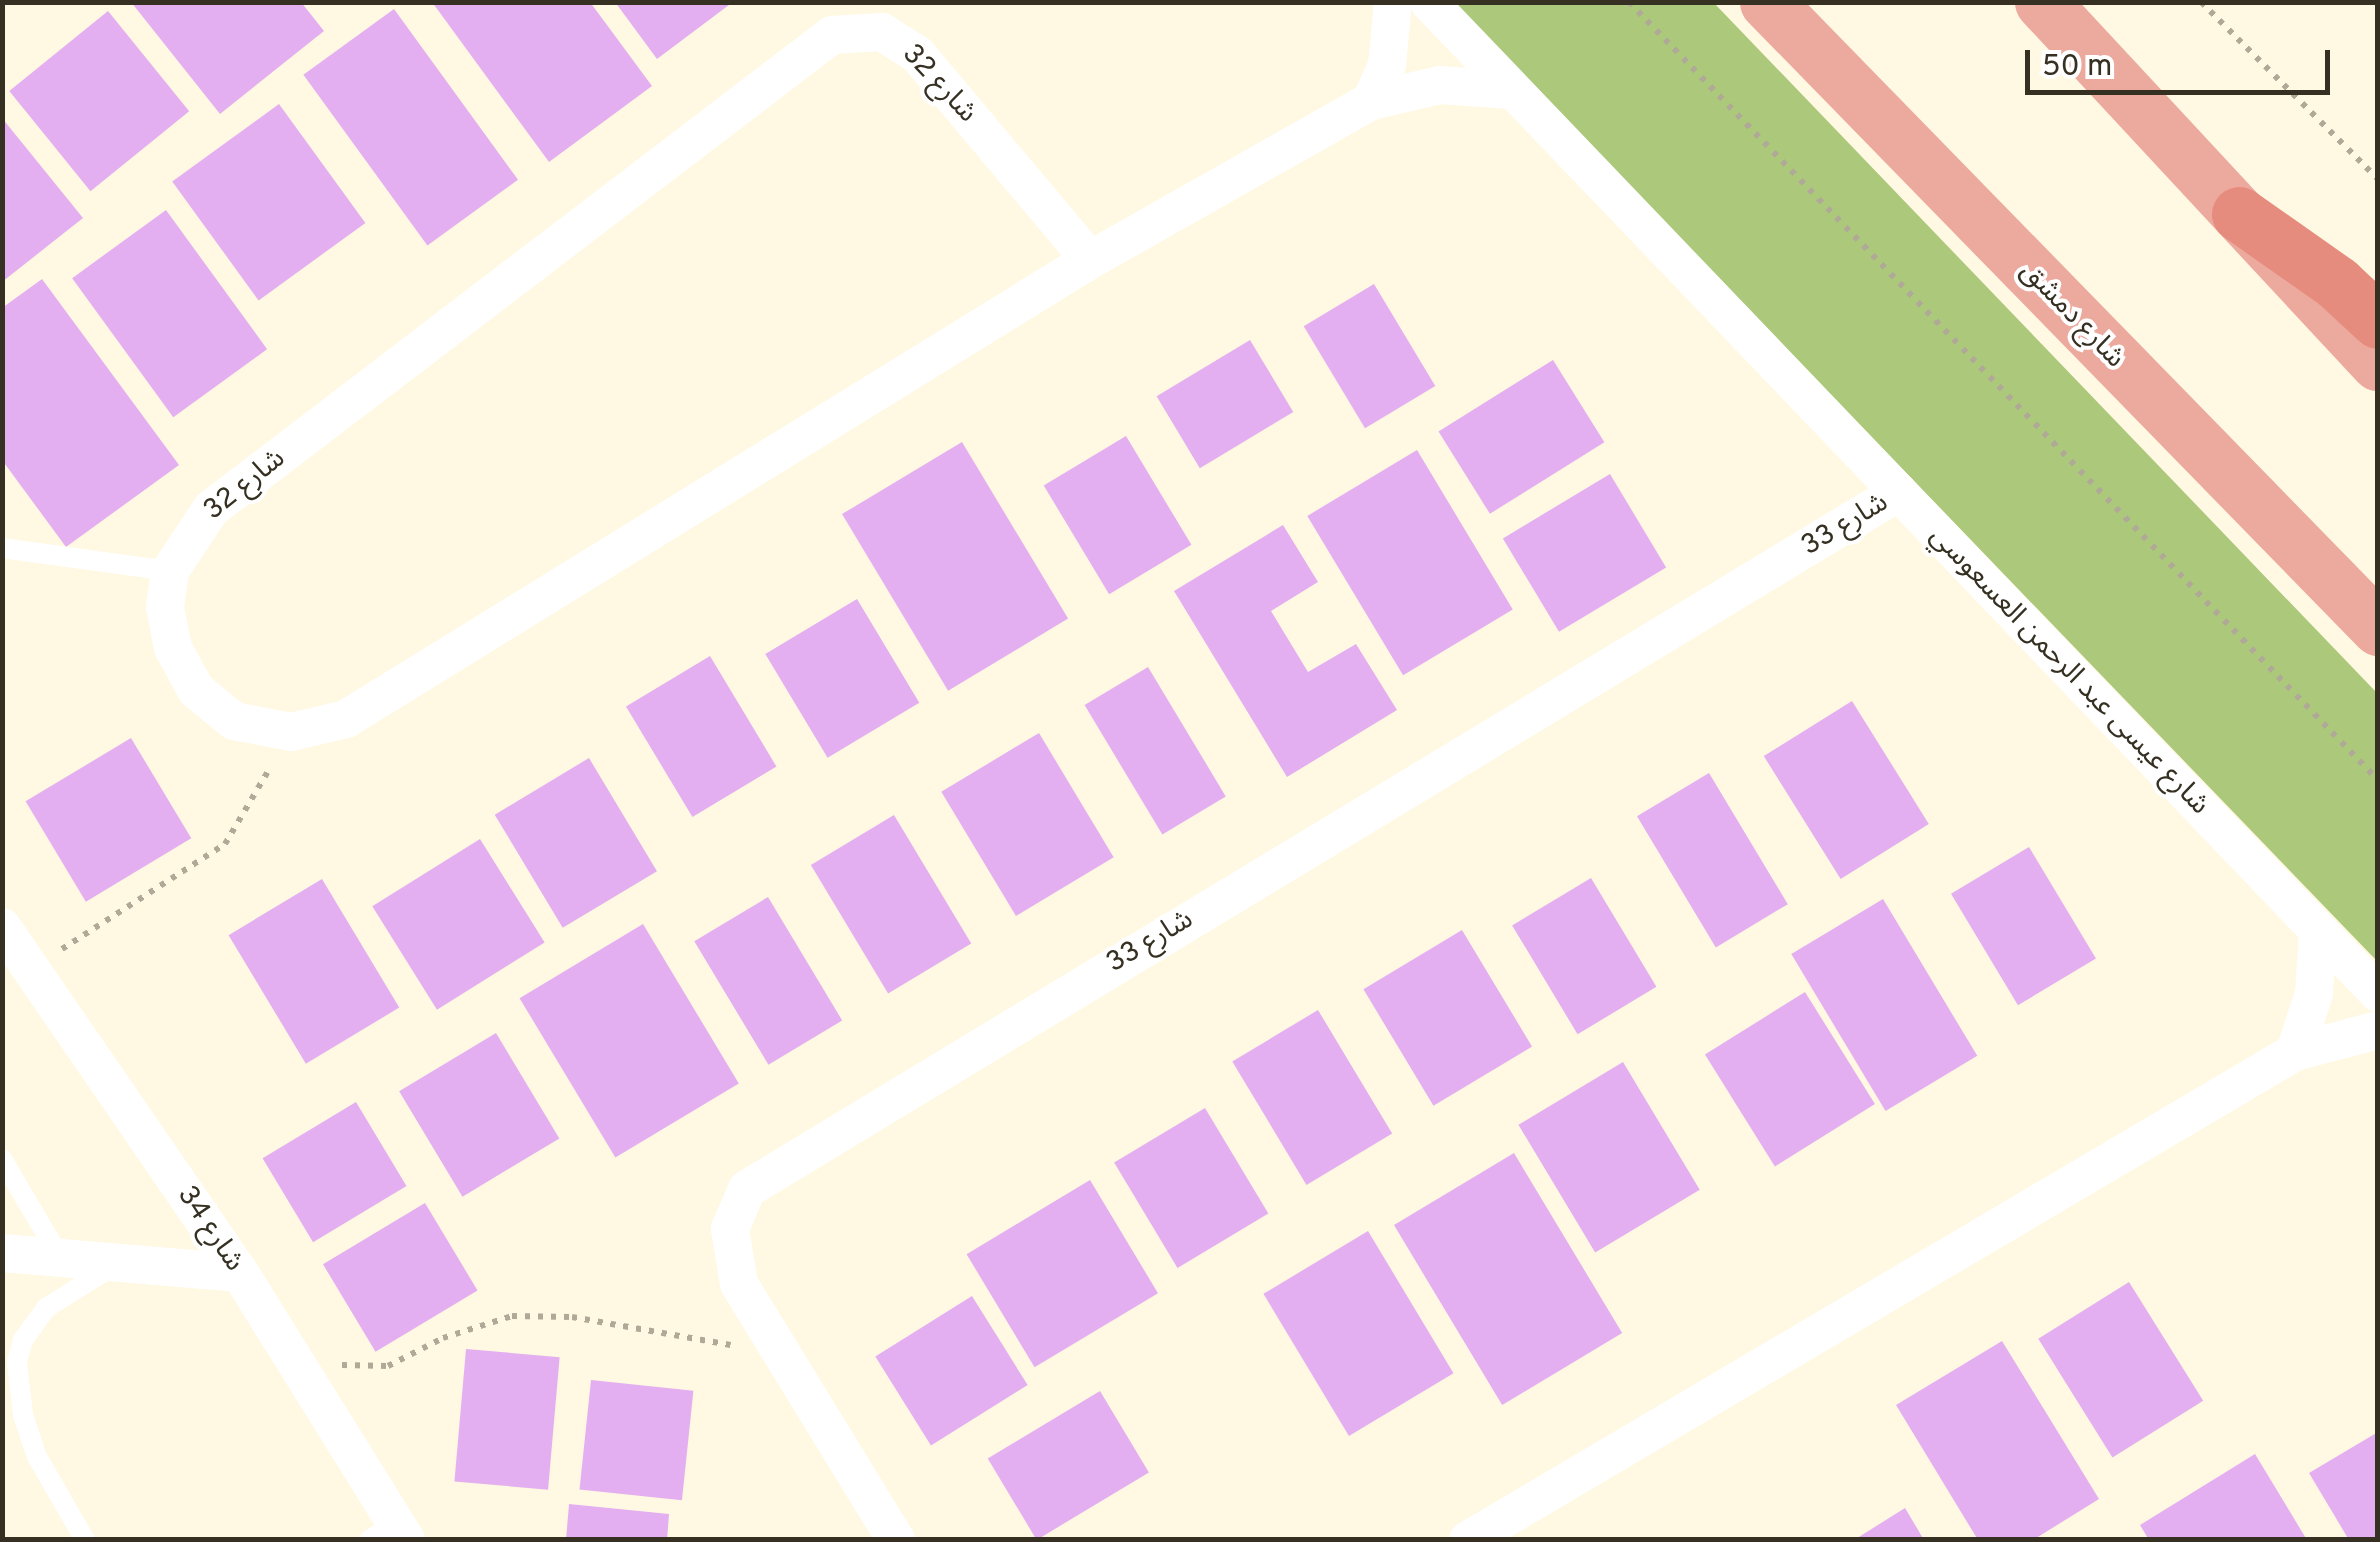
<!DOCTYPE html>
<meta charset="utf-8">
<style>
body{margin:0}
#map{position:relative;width:2380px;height:1542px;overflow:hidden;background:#fff8e2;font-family:Overpass,"Noto Sans Arabic",sans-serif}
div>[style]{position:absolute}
.forest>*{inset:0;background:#abc87b}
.building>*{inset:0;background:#e4aff0;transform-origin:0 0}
.path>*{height:6px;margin-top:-3px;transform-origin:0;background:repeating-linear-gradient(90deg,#b0a997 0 5px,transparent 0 13px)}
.service>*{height:20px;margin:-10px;padding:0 10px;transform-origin:10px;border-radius:10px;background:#fff}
.minor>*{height:38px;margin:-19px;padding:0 19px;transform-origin:19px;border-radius:19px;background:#fff}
.primary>*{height:55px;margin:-27.5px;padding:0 27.5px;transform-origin:27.5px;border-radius:27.5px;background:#eca99e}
.trunk>*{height:55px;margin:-27.5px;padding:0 27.5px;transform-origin:27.5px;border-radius:27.5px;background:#e68c7e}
span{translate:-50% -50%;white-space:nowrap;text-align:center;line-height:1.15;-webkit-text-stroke:8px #fff;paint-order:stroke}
.street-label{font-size:28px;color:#353022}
.frame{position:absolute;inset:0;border:5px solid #353022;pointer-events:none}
.scale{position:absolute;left:2025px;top:50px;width:305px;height:45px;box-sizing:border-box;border:5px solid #353022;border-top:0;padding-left:12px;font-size:30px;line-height:35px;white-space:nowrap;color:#353022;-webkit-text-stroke:8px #fff;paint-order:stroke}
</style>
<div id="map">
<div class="forest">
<div style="clip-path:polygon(1453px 3px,1714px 3px,2377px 693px,2377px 961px)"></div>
</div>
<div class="building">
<div style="clip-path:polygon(131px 2px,301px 2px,324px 31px,220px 114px)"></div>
<div style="clip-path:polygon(432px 2px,590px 2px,652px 86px,549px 162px)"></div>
<div style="clip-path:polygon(615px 2px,733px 2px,657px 59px)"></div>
<div style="left:394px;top:9px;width:211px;height:112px;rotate:54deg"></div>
<div style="left:108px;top:11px;width:129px;height:127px;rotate:51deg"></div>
<div style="left:279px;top:104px;width:147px;height:132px;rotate:54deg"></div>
<div style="clip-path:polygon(2px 118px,83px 218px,2px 282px)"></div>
<div style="left:166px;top:210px;width:172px;height:116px;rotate:54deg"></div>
<div style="clip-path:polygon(42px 279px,179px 465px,66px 547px,2px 460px,2px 308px)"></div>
<div style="left:1374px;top:284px;width:119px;height:82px;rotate:59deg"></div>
<div style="left:1250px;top:340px;width:84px;height:109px;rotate:59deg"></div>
<div style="left:1553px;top:360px;width:97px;height:135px;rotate:58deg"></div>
<div style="left:1126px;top:436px;width:127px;height:96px;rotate:59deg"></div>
<div style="left:962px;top:442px;width:206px;height:140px;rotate:59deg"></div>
<div style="left:1417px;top:450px;width:186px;height:128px;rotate:59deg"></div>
<div style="left:1610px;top:474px;width:109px;height:125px;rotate:59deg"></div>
<div style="clip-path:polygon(1283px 525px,1318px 582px,1271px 611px,1308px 672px,1356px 644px,1397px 710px,1287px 777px,1174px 591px)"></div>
<div style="left:857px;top:599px;width:121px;height:107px;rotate:59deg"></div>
<div style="left:710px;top:656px;width:129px;height:98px;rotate:59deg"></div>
<div style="left:1148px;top:667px;width:151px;height:74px;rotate:59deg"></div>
<div style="left:1852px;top:701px;width:145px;height:104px;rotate:58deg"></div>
<div style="left:1039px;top:733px;width:145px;height:114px;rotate:59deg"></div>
<div style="left:131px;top:738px;width:117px;height:123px;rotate:59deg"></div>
<div style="left:589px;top:758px;width:132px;height:110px;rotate:59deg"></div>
<div style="left:1709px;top:773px;width:153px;height:84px;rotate:59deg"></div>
<div style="left:894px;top:815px;width:150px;height:97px;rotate:59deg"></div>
<div style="left:480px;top:839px;width:122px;height:127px;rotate:58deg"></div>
<div style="left:2029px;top:847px;width:130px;height:91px;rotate:59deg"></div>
<div style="left:1591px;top:878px;width:127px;height:92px;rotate:59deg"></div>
<div style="left:322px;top:879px;width:150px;height:109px;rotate:59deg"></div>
<div style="left:768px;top:897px;width:144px;height:86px;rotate:59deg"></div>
<div style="left:1883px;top:899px;width:183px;height:107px;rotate:59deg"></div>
<div style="left:643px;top:924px;width:186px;height:144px;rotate:59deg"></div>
<div style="left:1462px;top:930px;width:136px;height:115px;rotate:59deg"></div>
<div style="left:1805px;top:992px;width:132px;height:118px;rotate:58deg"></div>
<div style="left:1318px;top:1010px;width:144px;height:100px;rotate:59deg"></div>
<div style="left:496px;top:1033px;width:123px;height:113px;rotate:59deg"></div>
<div style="left:1623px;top:1062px;width:149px;height:122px;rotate:59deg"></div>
<div style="left:356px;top:1102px;width:98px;height:109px;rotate:59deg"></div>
<div style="left:1205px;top:1108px;width:123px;height:106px;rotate:59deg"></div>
<div style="left:1514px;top:1153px;width:210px;height:140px;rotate:59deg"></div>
<div style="left:1090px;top:1180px;width:132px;height:144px;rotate:59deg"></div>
<div style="left:425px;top:1203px;width:102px;height:119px;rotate:59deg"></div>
<div style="left:1368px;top:1231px;width:166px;height:122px;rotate:59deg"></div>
<div style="left:2129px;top:1282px;width:140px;height:107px;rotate:58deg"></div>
<div style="left:972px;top:1296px;width:105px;height:114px;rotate:58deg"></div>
<div style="clip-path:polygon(2002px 1341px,2099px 1499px,2033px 1540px,1978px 1540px,1896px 1405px)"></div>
<div style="left:466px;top:1349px;width:94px;height:133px;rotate:5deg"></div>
<div style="left:591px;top:1380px;width:103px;height:110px;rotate:6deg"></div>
<div style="left:1100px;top:1391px;width:95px;height:131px;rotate:59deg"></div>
<div style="clip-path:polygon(2378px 1432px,2378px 1540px,2349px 1540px,2309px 1473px)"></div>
<div style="clip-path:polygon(2255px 1454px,2307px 1540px,2149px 1540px,2140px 1525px)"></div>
<div style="clip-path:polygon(569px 1504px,669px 1514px,667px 1540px,566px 1540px)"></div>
<div style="clip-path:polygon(1905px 1508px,1924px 1540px,1854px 1540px)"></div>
</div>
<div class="path">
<div style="left:1629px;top:2px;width:1080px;rotate:46.09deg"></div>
<div style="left:2201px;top:2px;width:250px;rotate:45deg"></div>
<div style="left:62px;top:949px;width:194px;rotate:-32.8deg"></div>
<div style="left:225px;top:844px;width:88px;rotate:-59.4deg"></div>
<div style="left:342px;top:1365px;width:46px;rotate:1.2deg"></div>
<div style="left:388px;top:1366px;width:62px;rotate:-27deg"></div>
<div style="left:443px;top:1338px;width:72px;rotate:-17.7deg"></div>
<div style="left:512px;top:1316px;width:60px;rotate:1deg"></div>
<div style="left:572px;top:1317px;width:161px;rotate:10deg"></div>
</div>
<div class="service">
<div style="left:2px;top:548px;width:170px;rotate:7.8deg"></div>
<div style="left:2px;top:1159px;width:110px;rotate:59.5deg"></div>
<div style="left:85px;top:1540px;width:96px;rotate:-120deg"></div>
<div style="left:37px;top:1457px;width:44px;rotate:-108.4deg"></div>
<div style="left:23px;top:1415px;width:53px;rotate:-96.5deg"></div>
<div style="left:17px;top:1362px;width:23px;rotate:-75deg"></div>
<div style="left:23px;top:1340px;width:39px;rotate:-54deg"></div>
<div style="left:46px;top:1308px;width:75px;rotate:-32deg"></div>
<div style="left:369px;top:1540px;width:32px;rotate:-32deg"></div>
</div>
<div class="minor">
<div style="left:1429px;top:2px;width:1372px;rotate:46.24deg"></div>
<div style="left:1371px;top:101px;width:39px;rotate:-66deg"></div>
<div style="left:1387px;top:65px;width:63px;rotate:-84.6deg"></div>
<div style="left:1090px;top:260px;width:268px;rotate:-130deg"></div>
<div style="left:918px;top:55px;width:43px;rotate:-147.4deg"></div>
<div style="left:882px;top:32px;width:50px;rotate:176.6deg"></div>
<div style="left:832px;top:35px;width:781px;rotate:142.65deg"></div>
<div style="left:211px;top:509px;width:74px;rotate:123.5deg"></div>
<div style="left:170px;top:571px;width:36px;rotate:98deg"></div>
<div style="left:165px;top:607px;width:42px;rotate:79deg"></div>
<div style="left:173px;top:648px;width:48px;rotate:61.3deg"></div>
<div style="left:196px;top:690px;width:49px;rotate:39.2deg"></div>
<div style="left:234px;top:721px;width:58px;rotate:10.9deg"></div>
<div style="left:291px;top:732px;width:57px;rotate:-13.3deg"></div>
<div style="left:346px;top:719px;width:874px;rotate:-31.67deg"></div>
<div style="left:1090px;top:260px;width:323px;rotate:-29.5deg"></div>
<div style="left:1371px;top:101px;width:71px;rotate:-13.1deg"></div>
<div style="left:1440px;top:85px;width:71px;rotate:4deg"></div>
<div style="left:2px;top:927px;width:420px;rotate:55.5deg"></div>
<div style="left:240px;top:1273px;width:314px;rotate:58.1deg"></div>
<div style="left:2295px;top:1052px;width:62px;rotate:-72.1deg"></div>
<div style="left:2314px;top:993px;width:61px;rotate:-86.2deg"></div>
<div style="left:2px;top:1253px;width:239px;rotate:4.8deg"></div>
<div style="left:896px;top:1540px;width:300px;rotate:-121.5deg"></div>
<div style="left:739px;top:1284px;width:56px;rotate:-99.3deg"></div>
<div style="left:730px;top:1229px;width:43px;rotate:-67deg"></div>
<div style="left:747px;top:1189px;width:1346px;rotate:-31.18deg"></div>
<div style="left:1468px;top:1540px;width:960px;rotate:-30.54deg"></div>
<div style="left:2295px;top:1052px;width:86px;rotate:-14.8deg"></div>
</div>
<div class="primary">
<div style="left:1767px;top:2px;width:875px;rotate:45.69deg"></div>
<div style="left:2042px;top:2px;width:493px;rotate:47.1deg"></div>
</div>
<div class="trunk">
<div style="left:2239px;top:214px;width:120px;rotate:35.1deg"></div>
<div style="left:2337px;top:283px;width:56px;rotate:42.8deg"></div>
</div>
<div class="street-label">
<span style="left:939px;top:84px;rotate:47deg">شارع 32</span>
<span style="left:2072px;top:315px;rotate:46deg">شارع دمشق</span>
<span style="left:245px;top:485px;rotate:-39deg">شارع 32</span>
<span style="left:1845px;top:525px;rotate:-31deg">شارع 33</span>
<span style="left:2069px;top:671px;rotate:46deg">شارع عيسى عبد الرحمن العسعوسي</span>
<span style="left:1150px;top:942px;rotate:-31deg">شارع 33</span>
<span style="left:210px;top:1229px;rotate:56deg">شارع 34</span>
</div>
<div class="frame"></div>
<div class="scale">50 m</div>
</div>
